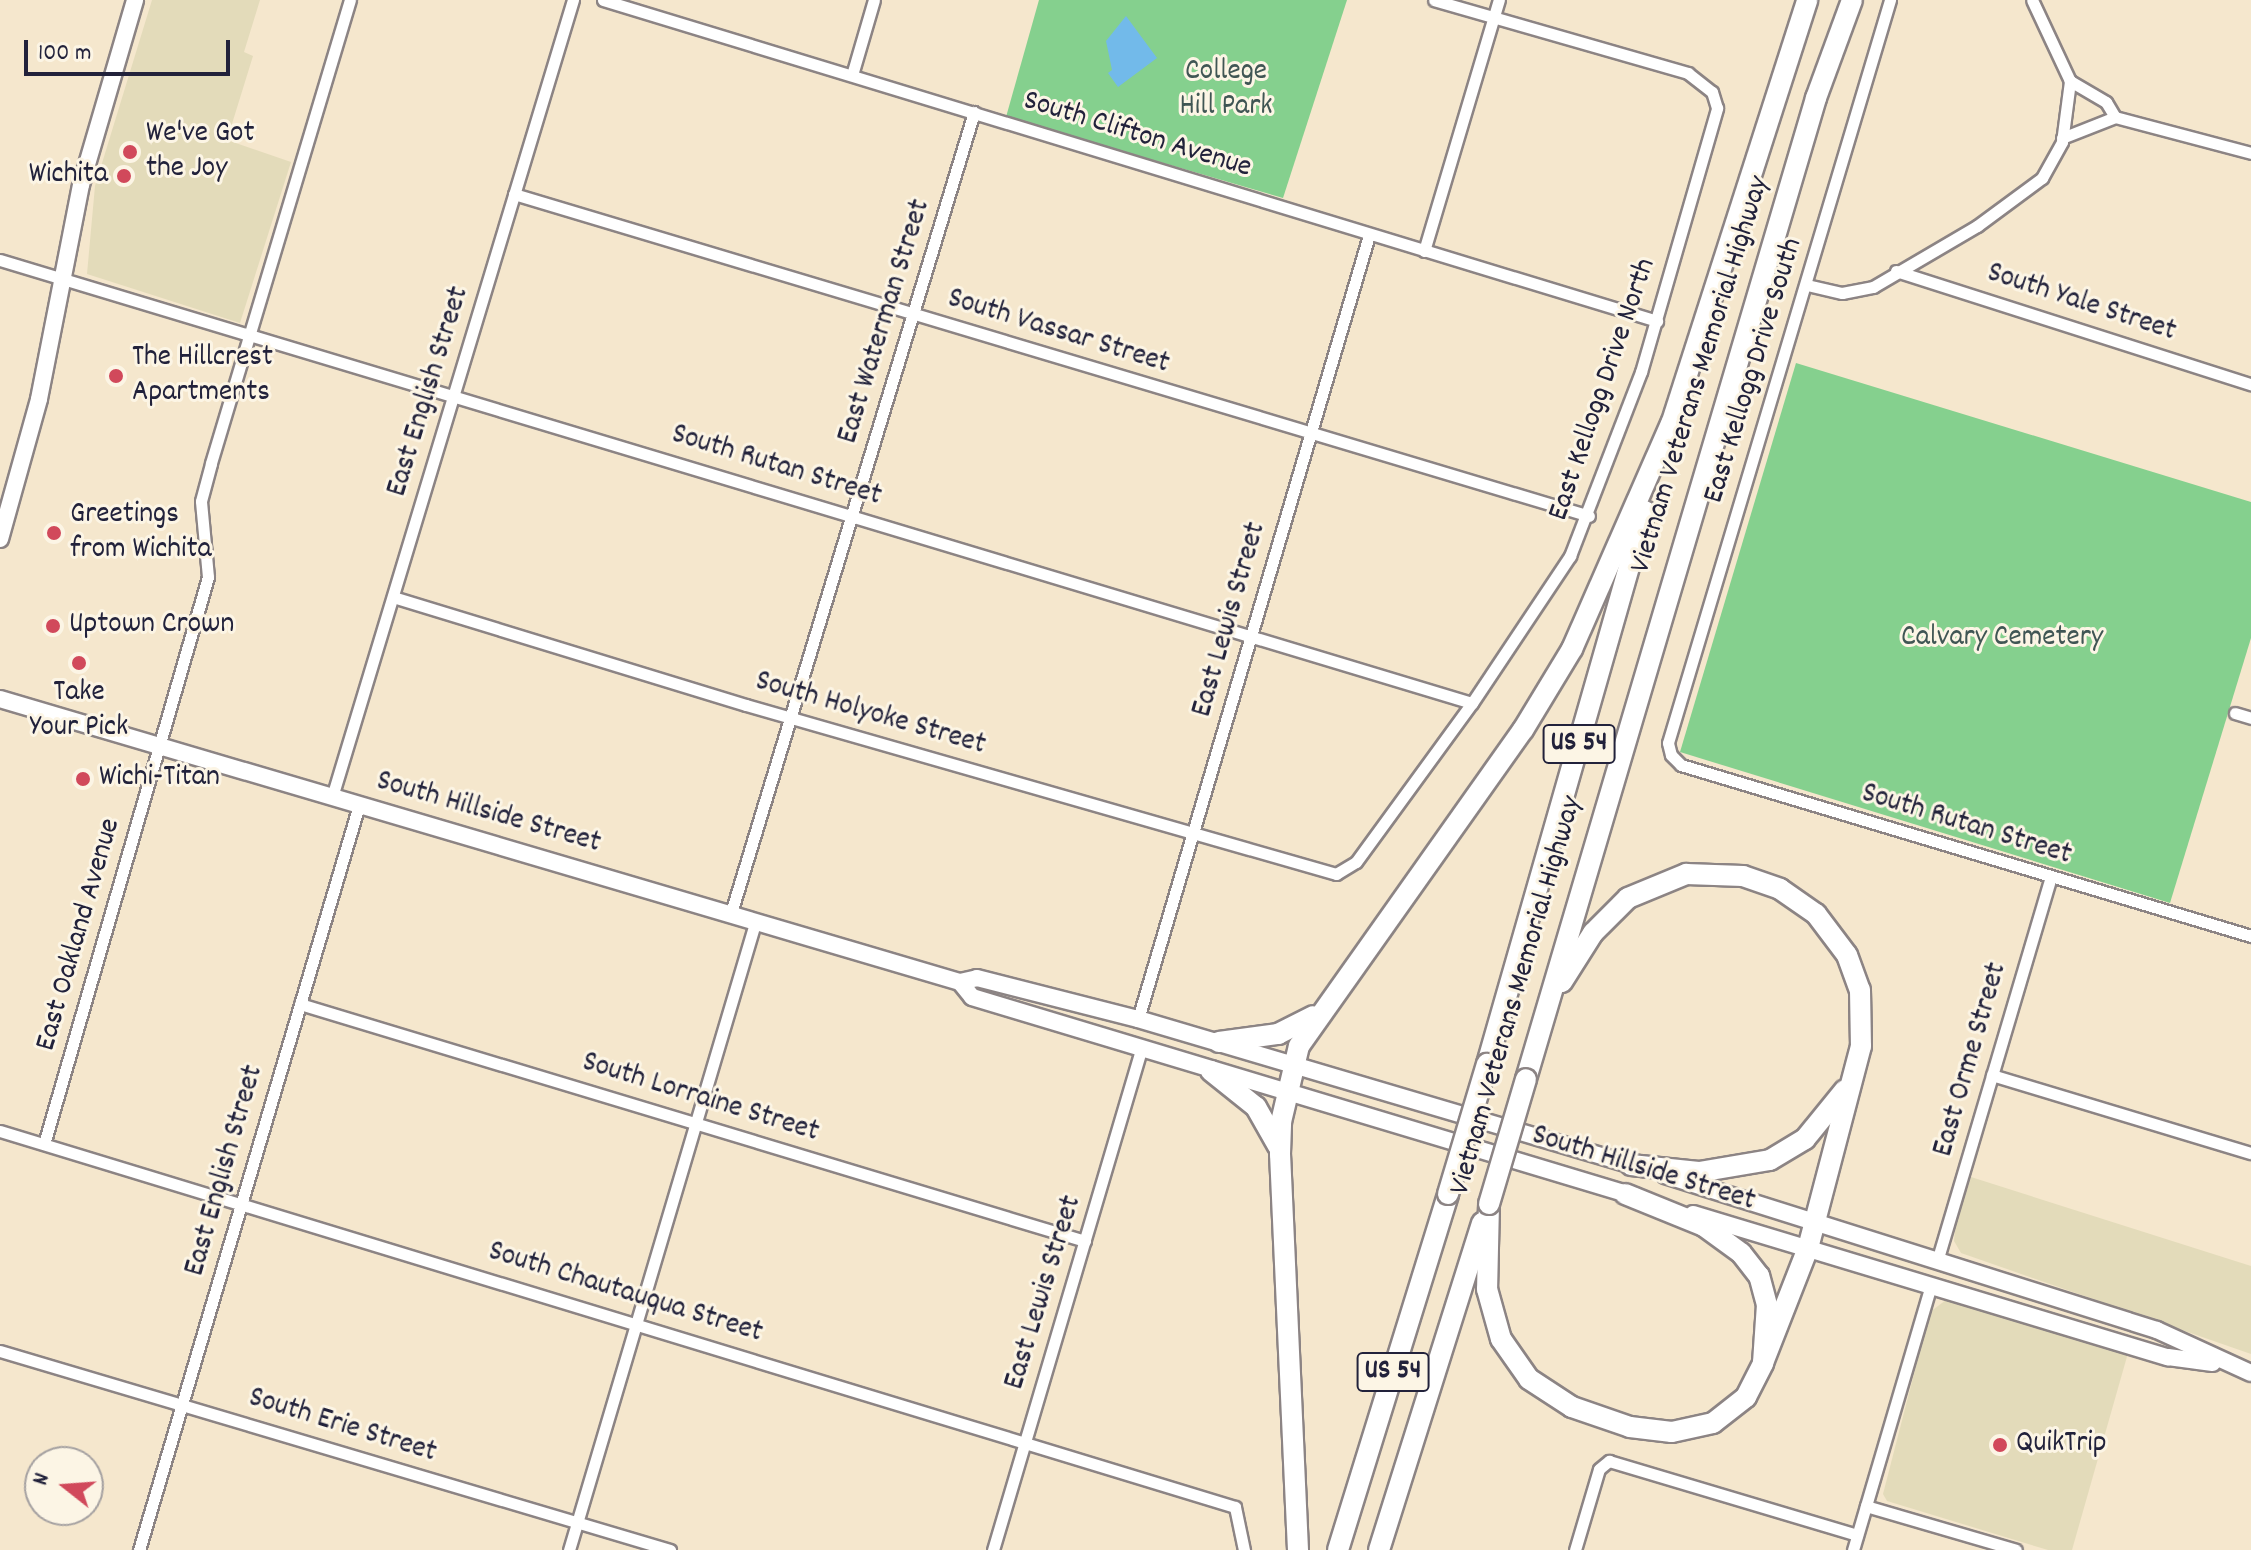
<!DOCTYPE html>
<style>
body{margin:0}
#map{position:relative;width:2251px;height:1550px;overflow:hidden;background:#f5e7cd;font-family:Dekko,sans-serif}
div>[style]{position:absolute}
.built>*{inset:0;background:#e3dbba}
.green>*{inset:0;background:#85d08e}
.water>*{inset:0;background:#72baea}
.roads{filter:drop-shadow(2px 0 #8c8484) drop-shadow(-2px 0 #8c8484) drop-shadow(0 2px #8c8484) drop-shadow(0 -2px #8c8484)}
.minor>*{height:11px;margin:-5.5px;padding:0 5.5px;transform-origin:5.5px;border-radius:5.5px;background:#fff}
.secondary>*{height:16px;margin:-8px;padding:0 8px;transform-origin:8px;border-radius:8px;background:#fff}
.motorway>*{height:20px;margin:-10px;padding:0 10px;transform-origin:10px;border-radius:10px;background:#fff}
.bridges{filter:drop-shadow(2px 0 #8c8484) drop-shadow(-2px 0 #8c8484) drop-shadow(0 2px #8c8484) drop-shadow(0 -2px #8c8484)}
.motorway-bridge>*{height:20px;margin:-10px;padding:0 10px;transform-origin:10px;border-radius:10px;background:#fff}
.dots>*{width:22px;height:22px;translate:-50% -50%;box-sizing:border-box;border:4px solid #fcf5e5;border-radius:50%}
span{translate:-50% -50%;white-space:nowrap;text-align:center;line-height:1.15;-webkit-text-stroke:6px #fcf5e5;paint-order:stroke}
.shield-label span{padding:2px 6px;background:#fcf5e5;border:2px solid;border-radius:6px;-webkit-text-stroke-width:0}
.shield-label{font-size:28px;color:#22223b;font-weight:700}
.park-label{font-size:30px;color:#405654}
.poi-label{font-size:30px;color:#22223b}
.left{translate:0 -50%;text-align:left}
.right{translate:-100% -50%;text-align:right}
.street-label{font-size:30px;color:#22223b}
.north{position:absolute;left:24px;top:1446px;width:80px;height:80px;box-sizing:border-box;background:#fcf5e5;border:2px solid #a5a1a1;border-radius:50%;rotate:287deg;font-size:22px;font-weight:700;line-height:32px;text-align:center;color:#22223b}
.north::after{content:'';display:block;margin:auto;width:28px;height:36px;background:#d1495b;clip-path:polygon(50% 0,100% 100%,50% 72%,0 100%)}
.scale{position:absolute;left:24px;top:40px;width:206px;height:36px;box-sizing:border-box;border:4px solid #22223b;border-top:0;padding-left:10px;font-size:24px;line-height:28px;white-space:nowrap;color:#22223b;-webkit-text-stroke:6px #fcf5e5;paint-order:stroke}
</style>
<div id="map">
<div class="built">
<div style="clip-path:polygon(152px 0,260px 0,244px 52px,253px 56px,227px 140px,291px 162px,240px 323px,87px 274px,95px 186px)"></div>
<div style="clip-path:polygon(1971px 1177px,2251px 1266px,2251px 1354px,1961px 1253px,1954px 1241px,1955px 1227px)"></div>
<div style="clip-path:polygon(1946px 1300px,2128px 1353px,2072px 1550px,2048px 1550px,1887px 1501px,1883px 1494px,1930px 1312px)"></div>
</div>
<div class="green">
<div style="clip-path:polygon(1039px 0,1347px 0,1283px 198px,1006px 117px)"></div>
<div style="clip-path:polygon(1796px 363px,2251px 502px,2251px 638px,2170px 903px,1680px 752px)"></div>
</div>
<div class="water">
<div style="clip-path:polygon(1126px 16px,1157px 58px,1118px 87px,1108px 73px,1112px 70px,1106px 41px)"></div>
</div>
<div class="roads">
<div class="minor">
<div style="left:603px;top:0;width:1102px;rotate:16.94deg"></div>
<div style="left:1890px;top:0;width:775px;rotate:106.64deg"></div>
<div style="left:1668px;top:743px;width:12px;rotate:76deg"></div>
<div style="left:1671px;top:755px;width:14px;rotate:45deg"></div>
<div style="left:1681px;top:765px;width:595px;rotate:16.7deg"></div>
<div style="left:852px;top:75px;width:78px;rotate:-73.7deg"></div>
<div style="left:2115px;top:117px;width:141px;rotate:14.8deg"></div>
<div style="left:2062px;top:138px;width:57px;rotate:-21.6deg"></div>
<div style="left:2115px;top:117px;width:17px;rotate:-121deg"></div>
<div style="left:2106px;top:102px;width:42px;rotate:-149.7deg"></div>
<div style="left:514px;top:194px;width:1122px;rotate:16.67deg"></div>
<div style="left:1424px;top:251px;width:262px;rotate:-73.4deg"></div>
<div style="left:0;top:260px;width:1537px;rotate:16.75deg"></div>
<div style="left:1896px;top:271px;width:373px;rotate:17.7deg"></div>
<div style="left:1807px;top:285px;width:36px;rotate:13deg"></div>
<div style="left:1842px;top:293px;width:32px;rotate:-11deg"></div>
<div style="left:1873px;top:287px;width:121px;rotate:-30.4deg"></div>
<div style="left:1977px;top:226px;width:81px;rotate:-36.4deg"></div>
<div style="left:2042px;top:178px;width:41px;rotate:-60.9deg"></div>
<div style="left:2062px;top:142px;width:62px;rotate:-82.5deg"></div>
<div style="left:2070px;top:81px;width:89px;rotate:-115.1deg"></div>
<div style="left:393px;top:597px;width:369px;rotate:17deg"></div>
<div style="left:746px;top:705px;width:614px;rotate:15.98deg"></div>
<div style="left:1336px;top:874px;width:23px;rotate:-31deg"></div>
<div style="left:1356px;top:862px;width:197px;rotate:-53.9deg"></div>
<div style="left:1472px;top:703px;width:177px;rotate:-56.3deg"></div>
<div style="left:1570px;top:556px;width:197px;rotate:-68.9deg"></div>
<div style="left:1641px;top:372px;width:275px;rotate:-73.9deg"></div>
<div style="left:1717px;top:108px;width:17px;rotate:-107deg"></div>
<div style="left:1712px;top:92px;width:31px;rotate:-142deg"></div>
<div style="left:1688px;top:73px;width:264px;rotate:-164deg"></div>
<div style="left:2235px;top:713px;width:17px;rotate:17deg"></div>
<div style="left:332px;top:797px;width:833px;rotate:-73.18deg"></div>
<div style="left:731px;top:913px;width:837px;rotate:-73.12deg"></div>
<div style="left:300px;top:1004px;width:820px;rotate:16.8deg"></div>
<div style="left:1138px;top:1019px;width:817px;rotate:-73.58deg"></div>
<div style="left:1992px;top:1075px;width:270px;rotate:16.8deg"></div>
<div style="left:0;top:1131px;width:1291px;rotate:16.93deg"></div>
<div style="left:1235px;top:1507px;width:44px;rotate:78.2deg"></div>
<div style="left:44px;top:1144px;width:590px;rotate:-73.87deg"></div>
<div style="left:208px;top:577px;width:76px;rotate:-95.3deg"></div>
<div style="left:201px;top:501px;width:39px;rotate:-75deg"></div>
<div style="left:211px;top:463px;width:483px;rotate:-73.3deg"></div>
<div style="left:1938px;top:1258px;width:397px;rotate:-73.5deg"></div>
<div style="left:0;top:1351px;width:699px;rotate:16.54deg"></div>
<div style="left:1866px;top:1506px;width:156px;rotate:16.3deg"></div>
<div style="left:139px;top:1550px;width:777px;rotate:-73.55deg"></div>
<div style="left:569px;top:1550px;width:657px;rotate:-73.47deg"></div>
<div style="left:993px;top:1550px;width:521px;rotate:-73.51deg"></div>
<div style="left:1575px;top:1550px;width:84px;rotate:-73.5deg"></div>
<div style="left:1599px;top:1469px;width:13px;rotate:-39deg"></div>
<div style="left:1609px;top:1461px;width:259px;rotate:16.6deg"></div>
<div style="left:1853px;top:1550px;width:273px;rotate:-73.6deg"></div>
</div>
<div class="secondary">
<div style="left:0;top:539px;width:145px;rotate:-74.4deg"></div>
<div style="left:39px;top:399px;width:218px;rotate:-78.9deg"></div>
<div style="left:81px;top:185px;width:193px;rotate:-73.7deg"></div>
<div style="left:0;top:699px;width:1001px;rotate:16.43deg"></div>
<div style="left:960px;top:982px;width:17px;rotate:-13deg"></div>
<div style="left:977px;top:978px;width:166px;rotate:14.3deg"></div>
<div style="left:1138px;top:1019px;width:526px;rotate:16.47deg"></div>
<div style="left:960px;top:982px;width:19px;rotate:51deg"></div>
<div style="left:972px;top:997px;width:694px;rotate:16.74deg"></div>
<div style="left:1665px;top:1175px;width:516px;rotate:17.49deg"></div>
<div style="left:2157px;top:1330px;width:103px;rotate:24.6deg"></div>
<div style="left:1693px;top:1214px;width:496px;rotate:16.8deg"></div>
<div style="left:2168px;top:1357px;width:45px;rotate:7.6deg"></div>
</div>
<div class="motorway">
<div style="left:1668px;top:434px;width:456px;rotate:-72.2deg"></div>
<div style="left:1562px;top:982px;width:58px;rotate:-57.7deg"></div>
<div style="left:1593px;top:933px;width:49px;rotate:-45deg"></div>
<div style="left:1628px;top:898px;width:63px;rotate:-22.5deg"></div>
<div style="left:1686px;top:874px;width:57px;rotate:2deg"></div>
<div style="left:1743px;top:876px;width:39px;rotate:19deg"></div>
<div style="left:1780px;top:889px;width:44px;rotate:34.8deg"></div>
<div style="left:1816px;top:914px;width:51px;rotate:52.9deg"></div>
<div style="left:1847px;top:955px;width:37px;rotate:70deg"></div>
<div style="left:1860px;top:990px;width:56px;rotate:89deg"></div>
<div style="left:1861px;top:1046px;width:209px;rotate:104.7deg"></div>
<div style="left:1808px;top:1248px;width:123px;rotate:111.4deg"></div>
<div style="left:1219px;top:1042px;width:60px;rotate:-7.7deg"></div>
<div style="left:1278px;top:1034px;width:39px;rotate:-27deg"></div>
<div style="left:1487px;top:1064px;width:575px;rotate:-74.05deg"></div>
<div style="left:1211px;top:1071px;width:58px;rotate:38.7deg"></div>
<div style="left:1256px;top:1107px;width:45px;rotate:60.6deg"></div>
<div style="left:1526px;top:1079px;width:1023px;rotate:-73.53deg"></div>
<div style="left:1816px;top:98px;width:104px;rotate:-69.8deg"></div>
<div style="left:1631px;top:1165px;width:68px;rotate:5.9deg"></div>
<div style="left:1699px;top:1172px;width:72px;rotate:-9.6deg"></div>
<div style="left:1770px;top:1160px;width:41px;rotate:-31deg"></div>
<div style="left:1805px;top:1139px;width:63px;rotate:-50.8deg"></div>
<div style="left:1489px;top:1204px;width:85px;rotate:91.3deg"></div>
<div style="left:1487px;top:1289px;width:52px;rotate:74.4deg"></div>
<div style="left:1501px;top:1339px;width:49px;rotate:55deg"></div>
<div style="left:1529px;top:1379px;width:51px;rotate:33.1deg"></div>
<div style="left:1572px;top:1407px;width:61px;rotate:19deg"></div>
<div style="left:1630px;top:1427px;width:42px;rotate:6.8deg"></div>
<div style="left:1672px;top:1432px;width:42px;rotate:-12.4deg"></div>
<div style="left:1713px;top:1423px;width:42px;rotate:-38.2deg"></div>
<div style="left:1746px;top:1397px;width:38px;rotate:-63deg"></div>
<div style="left:1763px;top:1363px;width:58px;rotate:-86.1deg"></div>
<div style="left:1767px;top:1305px;width:30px;rotate:-105deg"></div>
<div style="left:1759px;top:1276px;width:29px;rotate:-128deg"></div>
<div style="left:1741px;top:1253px;width:46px;rotate:-143.9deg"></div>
<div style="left:1704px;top:1226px;width:85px;rotate:-157.9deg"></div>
<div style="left:1298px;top:1550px;width:396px;rotate:-92.6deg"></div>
<div style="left:1280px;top:1154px;width:32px;rotate:-88deg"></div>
<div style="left:1281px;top:1122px;width:78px;rotate:-76.7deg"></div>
<div style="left:1299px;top:1046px;width:387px;rotate:-54.7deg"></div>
<div style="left:1523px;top:730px;width:95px;rotate:-58.8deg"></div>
<div style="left:1572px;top:649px;width:247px;rotate:-66.3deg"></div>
<div style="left:1338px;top:1550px;width:373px;rotate:-72.8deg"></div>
<div style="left:1379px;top:1550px;width:343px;rotate:-72.5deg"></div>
</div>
</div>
<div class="bridges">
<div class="motorway-bridge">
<div style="left:1448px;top:1194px;width:136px;rotate:-73.3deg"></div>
<div style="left:1489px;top:1204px;width:130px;rotate:-73.5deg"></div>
</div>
</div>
<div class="dots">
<div style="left:130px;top:152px;background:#d1495b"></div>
<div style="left:124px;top:176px;background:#d1495b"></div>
<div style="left:116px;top:376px;background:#d1495b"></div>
<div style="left:54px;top:533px;background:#d1495b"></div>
<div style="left:53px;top:626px;background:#d1495b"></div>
<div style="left:79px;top:663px;background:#d1495b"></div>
<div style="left:83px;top:779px;background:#d1495b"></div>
<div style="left:2000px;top:1445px;background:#d1495b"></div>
</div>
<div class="shield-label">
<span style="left:1579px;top:744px">US 54</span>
<span style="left:1393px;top:1372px">US 54</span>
</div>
<div class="park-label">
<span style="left:1226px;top:90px">College<br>Hill Park</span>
<span style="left:2002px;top:639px">Calvary Cemetery</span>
</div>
<div class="poi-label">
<span class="left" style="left:146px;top:152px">We've Got<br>the Joy</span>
<span class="right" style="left:108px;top:176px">Wichita</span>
<span class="left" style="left:132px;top:376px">The Hillcrest<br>Apartments</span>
<span class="left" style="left:70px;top:533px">Greetings<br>from Wichita</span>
<span class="left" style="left:69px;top:626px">Uptown Crown</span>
<span style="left:79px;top:711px">Take<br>Your Pick</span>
<span class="left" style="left:99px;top:779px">Wichi-Titan</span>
<span class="left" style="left:2016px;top:1445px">QuikTrip</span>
</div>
<div class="street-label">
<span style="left:1137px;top:136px;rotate:17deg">South Clifton Avenue</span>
<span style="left:2081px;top:304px;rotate:18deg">South Yale Street</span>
<span style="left:886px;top:322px;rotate:-73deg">East Waterman Street</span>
<span style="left:1058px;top:333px;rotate:17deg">South Vassar Street</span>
<span style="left:1755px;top:371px;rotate:-73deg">East Kellogg Drive South</span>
<span style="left:1702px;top:375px;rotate:-73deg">Vietnam Veterans Memorial Highway</span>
<span style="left:1604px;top:390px;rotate:-71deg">East Kellogg Drive North</span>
<span style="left:430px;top:392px;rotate:-73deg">East English Street</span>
<span style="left:776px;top:467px;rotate:17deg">South Rutan Street</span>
<span style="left:1231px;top:620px;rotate:-74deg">East Lewis Street</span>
<span style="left:870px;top:715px;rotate:16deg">South Holyoke Street</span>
<span style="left:488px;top:814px;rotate:16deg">South Hillside Street</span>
<span style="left:1966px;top:826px;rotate:17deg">South Rutan Street</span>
<span style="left:80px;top:935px;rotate:-74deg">East Oakland Avenue</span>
<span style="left:1518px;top:996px;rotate:-74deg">Vietnam Veterans Memorial Highway</span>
<span style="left:1972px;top:1060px;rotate:-74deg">East Orme Street</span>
<span style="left:700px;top:1099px;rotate:17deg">South Lorraine Street</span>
<span style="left:1643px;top:1170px;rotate:17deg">South Hillside Street</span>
<span style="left:226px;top:1171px;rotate:-74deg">East English Street</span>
<span style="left:1045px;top:1293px;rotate:-73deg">East Lewis Street</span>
<span style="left:625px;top:1294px;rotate:17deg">South Chautauqua Street</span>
<span style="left:342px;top:1427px;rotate:17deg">South Erie Street</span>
</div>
<div class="north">N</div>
<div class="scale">100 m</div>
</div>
